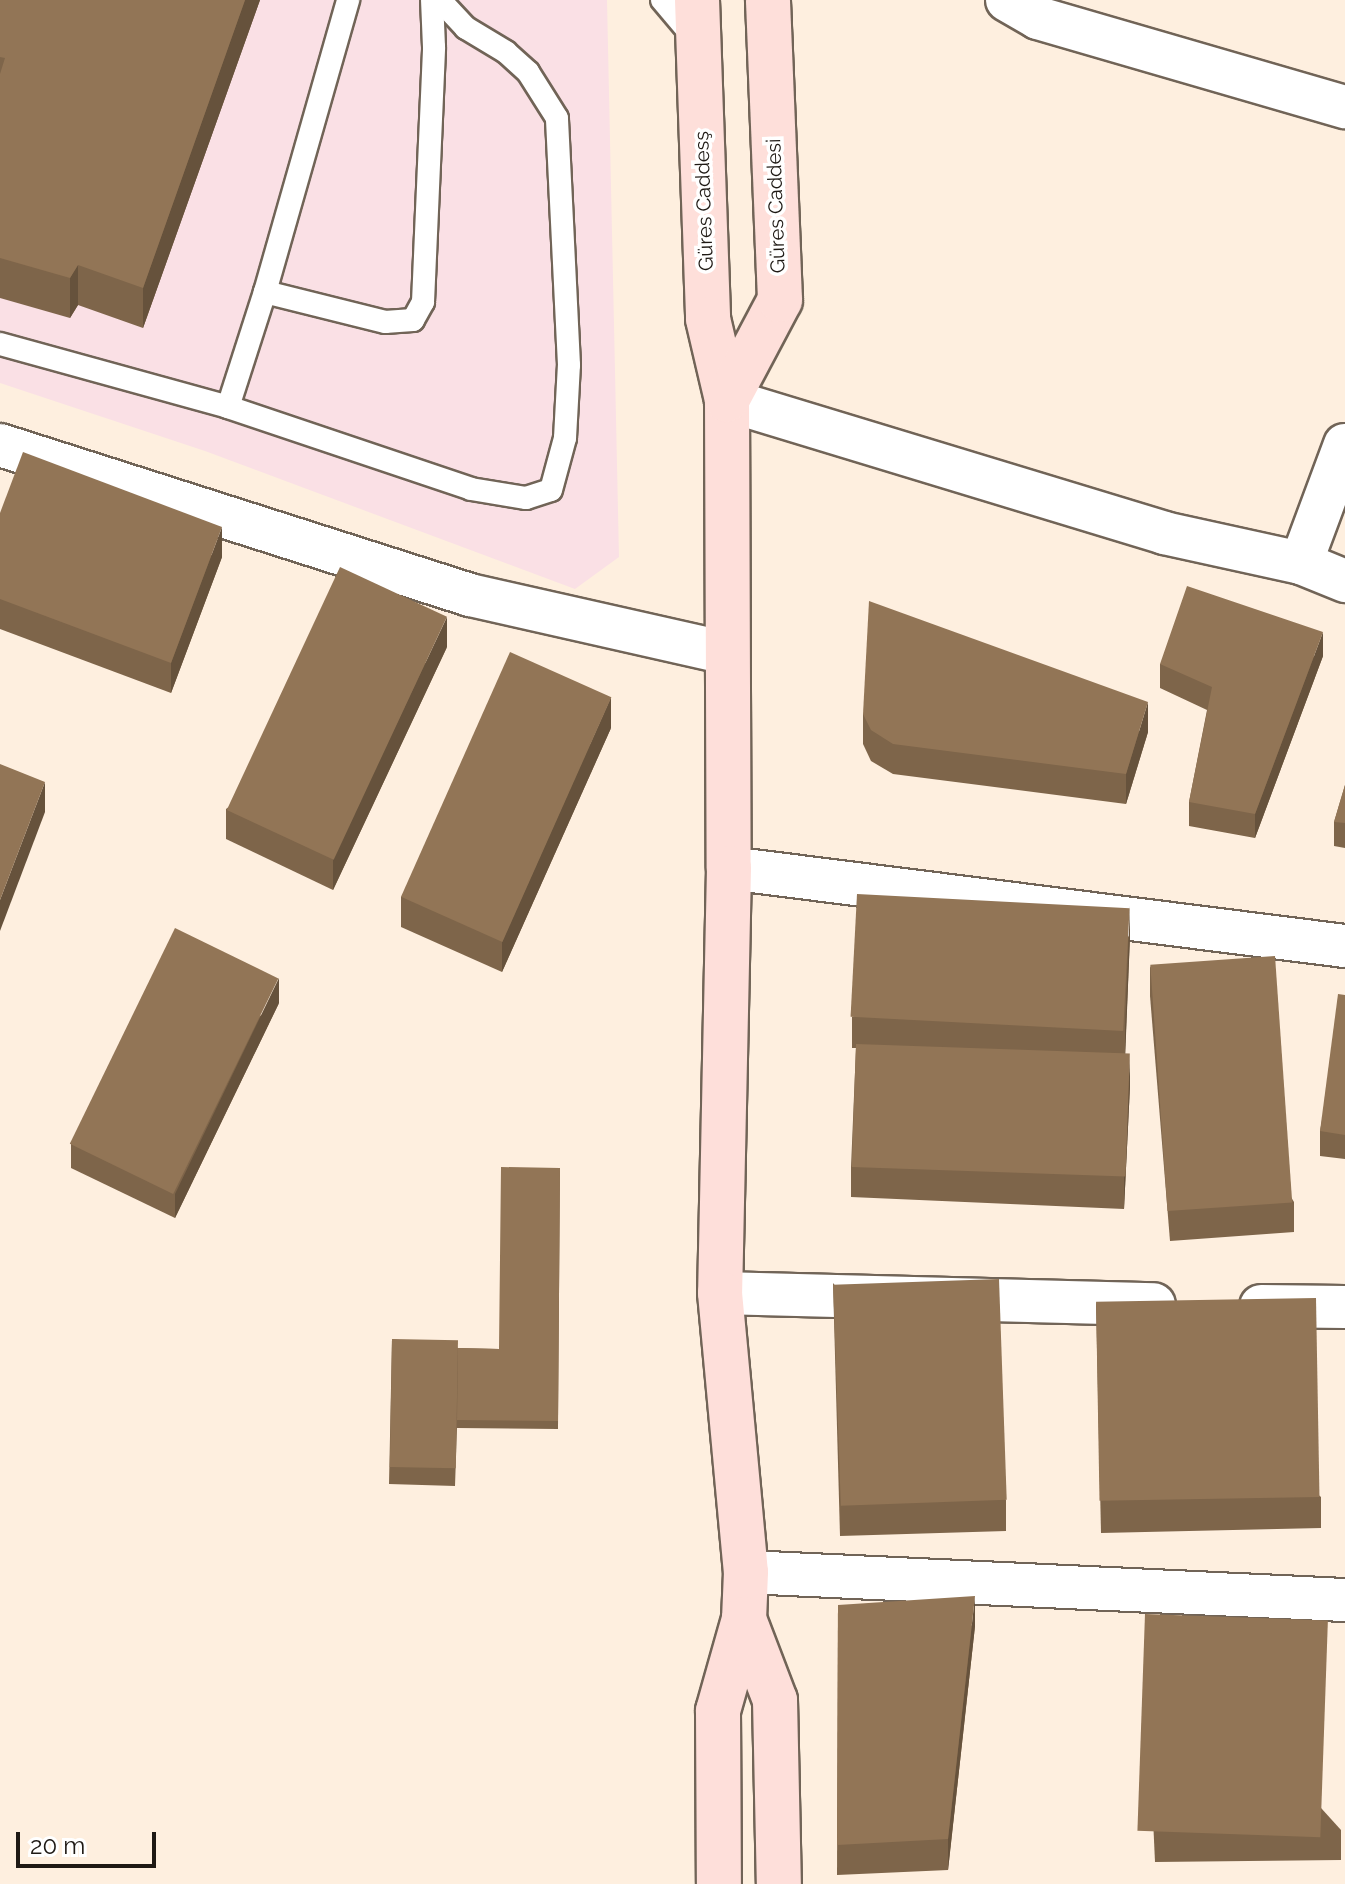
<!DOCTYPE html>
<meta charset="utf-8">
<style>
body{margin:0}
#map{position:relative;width:1345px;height:1884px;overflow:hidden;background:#feefdf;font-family:Raleway,sans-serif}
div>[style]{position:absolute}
.medical>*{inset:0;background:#fae0e5}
.roads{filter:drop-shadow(2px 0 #716457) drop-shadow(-2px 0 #716457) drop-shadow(0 2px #716457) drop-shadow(0 -2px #716457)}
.lane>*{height:22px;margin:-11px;padding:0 11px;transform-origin:11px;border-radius:11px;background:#fff}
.street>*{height:42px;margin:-21px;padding:0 21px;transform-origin:21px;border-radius:21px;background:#fff}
.secondary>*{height:44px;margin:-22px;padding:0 22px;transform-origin:22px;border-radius:22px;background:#fedfda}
.wall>*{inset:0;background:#7e654a}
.shaded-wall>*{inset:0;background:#66523c}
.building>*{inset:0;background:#927556;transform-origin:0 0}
span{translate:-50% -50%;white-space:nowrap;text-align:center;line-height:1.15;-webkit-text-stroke:7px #fff;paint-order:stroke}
.street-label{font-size:20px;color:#1e1914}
.scale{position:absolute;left:16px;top:1832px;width:140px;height:36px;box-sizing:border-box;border:4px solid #1e1914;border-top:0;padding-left:10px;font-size:24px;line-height:28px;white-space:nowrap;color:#1e1914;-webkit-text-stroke:6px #fff;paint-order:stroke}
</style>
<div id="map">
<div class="medical">
<div style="clip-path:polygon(0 0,607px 0,619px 557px,575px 589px,205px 451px,0 383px)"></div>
</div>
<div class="roads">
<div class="lane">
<div style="left:662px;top:0;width:51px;rotate:49.8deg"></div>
<div style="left:265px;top:292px;width:124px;rotate:14deg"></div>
<div style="left:385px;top:322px;width:28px;rotate:-4deg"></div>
<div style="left:413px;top:320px;width:21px;rotate:-61deg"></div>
<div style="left:423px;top:302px;width:255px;rotate:-87.5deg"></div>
<div style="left:434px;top:47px;width:47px;rotate:-92.4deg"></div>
<div style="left:0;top:344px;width:237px;rotate:15.4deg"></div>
<div style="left:228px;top:407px;width:256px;rotate:18.6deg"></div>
<div style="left:471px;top:489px;width:56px;rotate:9.3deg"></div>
<div style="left:526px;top:498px;width:26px;rotate:-18deg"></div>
<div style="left:551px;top:490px;width:54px;rotate:-74.9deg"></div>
<div style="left:565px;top:438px;width:73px;rotate:-86.9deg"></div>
<div style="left:569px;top:365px;width:247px;rotate:-92.8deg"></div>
<div style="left:557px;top:118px;width:54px;rotate:-122.2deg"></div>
<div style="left:528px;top:72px;width:30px;rotate:-138deg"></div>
<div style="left:506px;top:52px;width:47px;rotate:-149deg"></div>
<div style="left:466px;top:28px;width:38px;rotate:-133deg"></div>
<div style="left:228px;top:407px;width:121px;rotate:-72.2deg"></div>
<div style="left:265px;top:292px;width:304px;rotate:-74.1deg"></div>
</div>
<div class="street">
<div style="left:1007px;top:0;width:36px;rotate:30deg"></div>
<div style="left:1038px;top:18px;width:320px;rotate:16.2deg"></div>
<div style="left:727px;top:400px;width:457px;rotate:16.9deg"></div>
<div style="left:1164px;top:533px;width:140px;rotate:12.4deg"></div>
<div style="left:1301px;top:563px;width:48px;rotate:22.2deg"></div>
<div style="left:0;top:445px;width:493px;rotate:17.7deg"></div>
<div style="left:470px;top:595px;width:264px;rotate:12.7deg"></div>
<div style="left:1301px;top:563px;width:126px;rotate:-69.6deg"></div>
<div style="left:729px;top:868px;width:621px;rotate:7.22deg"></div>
<div style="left:720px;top:1293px;width:434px;rotate:1.5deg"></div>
<div style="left:1261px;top:1306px;width:84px;rotate:0.7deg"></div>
<div style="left:746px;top:1572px;width:600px;rotate:2.68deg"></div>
</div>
<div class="secondary">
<div style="left:697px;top:0;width:319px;rotate:88deg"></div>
<div style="left:708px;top:319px;width:83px;rotate:76.8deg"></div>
<div style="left:727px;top:400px;width:468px;rotate:89.8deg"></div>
<div style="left:729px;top:868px;width:425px;rotate:91.2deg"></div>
<div style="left:720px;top:1293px;width:280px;rotate:84.7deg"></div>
<div style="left:746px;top:1572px;width:47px;rotate:92.4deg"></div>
<div style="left:744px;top:1619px;width:96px;rotate:105.8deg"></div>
<div style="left:718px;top:1711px;width:173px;rotate:89.7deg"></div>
<div style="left:727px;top:400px;width:113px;rotate:-62.1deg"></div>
<div style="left:780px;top:300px;width:300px;rotate:-92.3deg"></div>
<div style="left:744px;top:1619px;width:87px;rotate:69.1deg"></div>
<div style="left:775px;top:1700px;width:184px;rotate:88.8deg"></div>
</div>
</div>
<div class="wall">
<div style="clip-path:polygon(0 0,260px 0,143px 328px,78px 305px,70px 318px,0 298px)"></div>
<div style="clip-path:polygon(0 513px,222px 557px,171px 693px,0 629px)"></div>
<div style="clip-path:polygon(447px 647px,333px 890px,226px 839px,226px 809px)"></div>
<div style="clip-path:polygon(1323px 656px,1255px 838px,1189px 826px,1189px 802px,1207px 710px,1160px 688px,1160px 664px)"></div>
<div style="clip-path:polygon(863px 714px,1148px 732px,1126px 804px,893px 774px,871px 761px,863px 744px)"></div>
<div style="clip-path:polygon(611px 728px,502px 972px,401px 927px,401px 897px)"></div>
<div style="clip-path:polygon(1345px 785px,1345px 848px,1334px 846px,1334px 822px)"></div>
<div style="clip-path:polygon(1130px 936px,1125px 1055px,1130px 1086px,1124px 1209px,851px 1197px,851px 1167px,856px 1048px,852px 1048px,852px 1017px)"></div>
<div style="clip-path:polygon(1150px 966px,1294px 1202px,1294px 1232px,1170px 1241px,1150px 996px)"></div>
<div style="clip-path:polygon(1345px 995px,1345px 1159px,1320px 1156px,1320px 1131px)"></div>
<div style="clip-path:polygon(279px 1003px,175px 1218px,71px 1168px,71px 1144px)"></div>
<div style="clip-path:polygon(560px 1168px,558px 1429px,457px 1428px,455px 1486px,389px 1484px,392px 1339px,458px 1348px,499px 1349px)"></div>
<div style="clip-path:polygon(833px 1283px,1006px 1500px,1006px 1531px,840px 1536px)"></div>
<div style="clip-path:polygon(1096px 1303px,1321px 1497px,1321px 1528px,1101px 1533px)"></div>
<div style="clip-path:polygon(838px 1605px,975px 1626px,948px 1870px,837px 1875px)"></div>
<div style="clip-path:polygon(1145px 1614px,1341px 1830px,1341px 1860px,1155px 1862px,1145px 1644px)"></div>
</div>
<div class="shaded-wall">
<div style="clip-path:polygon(245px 0,260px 0,143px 328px,143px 288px)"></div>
<div style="clip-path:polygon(78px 265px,78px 305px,70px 318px,70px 278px)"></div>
<div style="clip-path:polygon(222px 527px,222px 557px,171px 693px,171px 663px)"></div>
<div style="clip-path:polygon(447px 617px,447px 647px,333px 890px,333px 859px)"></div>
<div style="clip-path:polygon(1323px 632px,1323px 656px,1255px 838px,1255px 814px)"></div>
<div style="clip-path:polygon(611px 697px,611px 728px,502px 972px,502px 942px)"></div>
<div style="clip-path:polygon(1148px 702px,1148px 732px,1126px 804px,1126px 774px)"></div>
<div style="clip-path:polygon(45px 782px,45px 812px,0 931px,0 900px)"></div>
<div style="clip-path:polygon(1130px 906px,1130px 936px,1125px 1060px,1125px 1029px)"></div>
<div style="clip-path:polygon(279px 978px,279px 1003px,175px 1218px,175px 1194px)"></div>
<div style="clip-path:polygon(1130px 1055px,1130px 1086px,1124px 1209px,1124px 1179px)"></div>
<div style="clip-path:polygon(975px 1596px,975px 1626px,948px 1870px,948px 1839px)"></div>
</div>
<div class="building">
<div style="clip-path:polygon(0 0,245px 0,143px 288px,78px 265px,70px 278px,0 258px,0 74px,5px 58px,0 57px)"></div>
<div style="clip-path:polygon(23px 452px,222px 527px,171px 663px,0 599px,0 513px)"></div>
<div style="left:340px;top:567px;width:118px;height:268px;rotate:25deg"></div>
<div style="clip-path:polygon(1187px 586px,1323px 632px,1255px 814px,1189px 802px,1212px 687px,1160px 664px)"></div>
<div style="clip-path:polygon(869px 601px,1148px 702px,1126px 774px,893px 744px,871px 730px,863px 714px)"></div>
<div style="left:510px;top:652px;width:111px;height:268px;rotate:24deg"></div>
<div style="clip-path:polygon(0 764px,45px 782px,0 900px)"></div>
<div style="clip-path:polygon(1345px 785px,1345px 823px,1334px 822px)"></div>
<div style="left:857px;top:894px;width:273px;height:123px;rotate:3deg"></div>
<div style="left:175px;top:928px;width:115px;height:240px;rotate:26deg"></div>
<div style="left:1275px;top:956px;width:247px;height:125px;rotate:86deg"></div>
<div style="clip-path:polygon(1338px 994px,1345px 995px,1345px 1135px,1320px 1131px)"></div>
<div style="left:856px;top:1044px;width:274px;height:123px;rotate:2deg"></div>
<div style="clip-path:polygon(501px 1167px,560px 1168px,558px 1421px,457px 1420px,458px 1348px,499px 1349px)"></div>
<div style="left:999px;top:1279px;width:221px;height:166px;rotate:88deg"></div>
<div style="left:1316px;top:1298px;width:199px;height:220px;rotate:89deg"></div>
<div style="left:392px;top:1339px;width:66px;height:128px;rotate:1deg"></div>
<div style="clip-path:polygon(975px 1596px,948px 1839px,837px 1845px,838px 1605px)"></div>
<div style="left:1145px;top:1614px;width:183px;height:217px;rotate:2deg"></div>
</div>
<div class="street-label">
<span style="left:704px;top:201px;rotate:-92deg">Güres Caddesş</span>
<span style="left:776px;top:206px;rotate:-92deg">Güres Caddesi</span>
</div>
<div class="scale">20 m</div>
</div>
